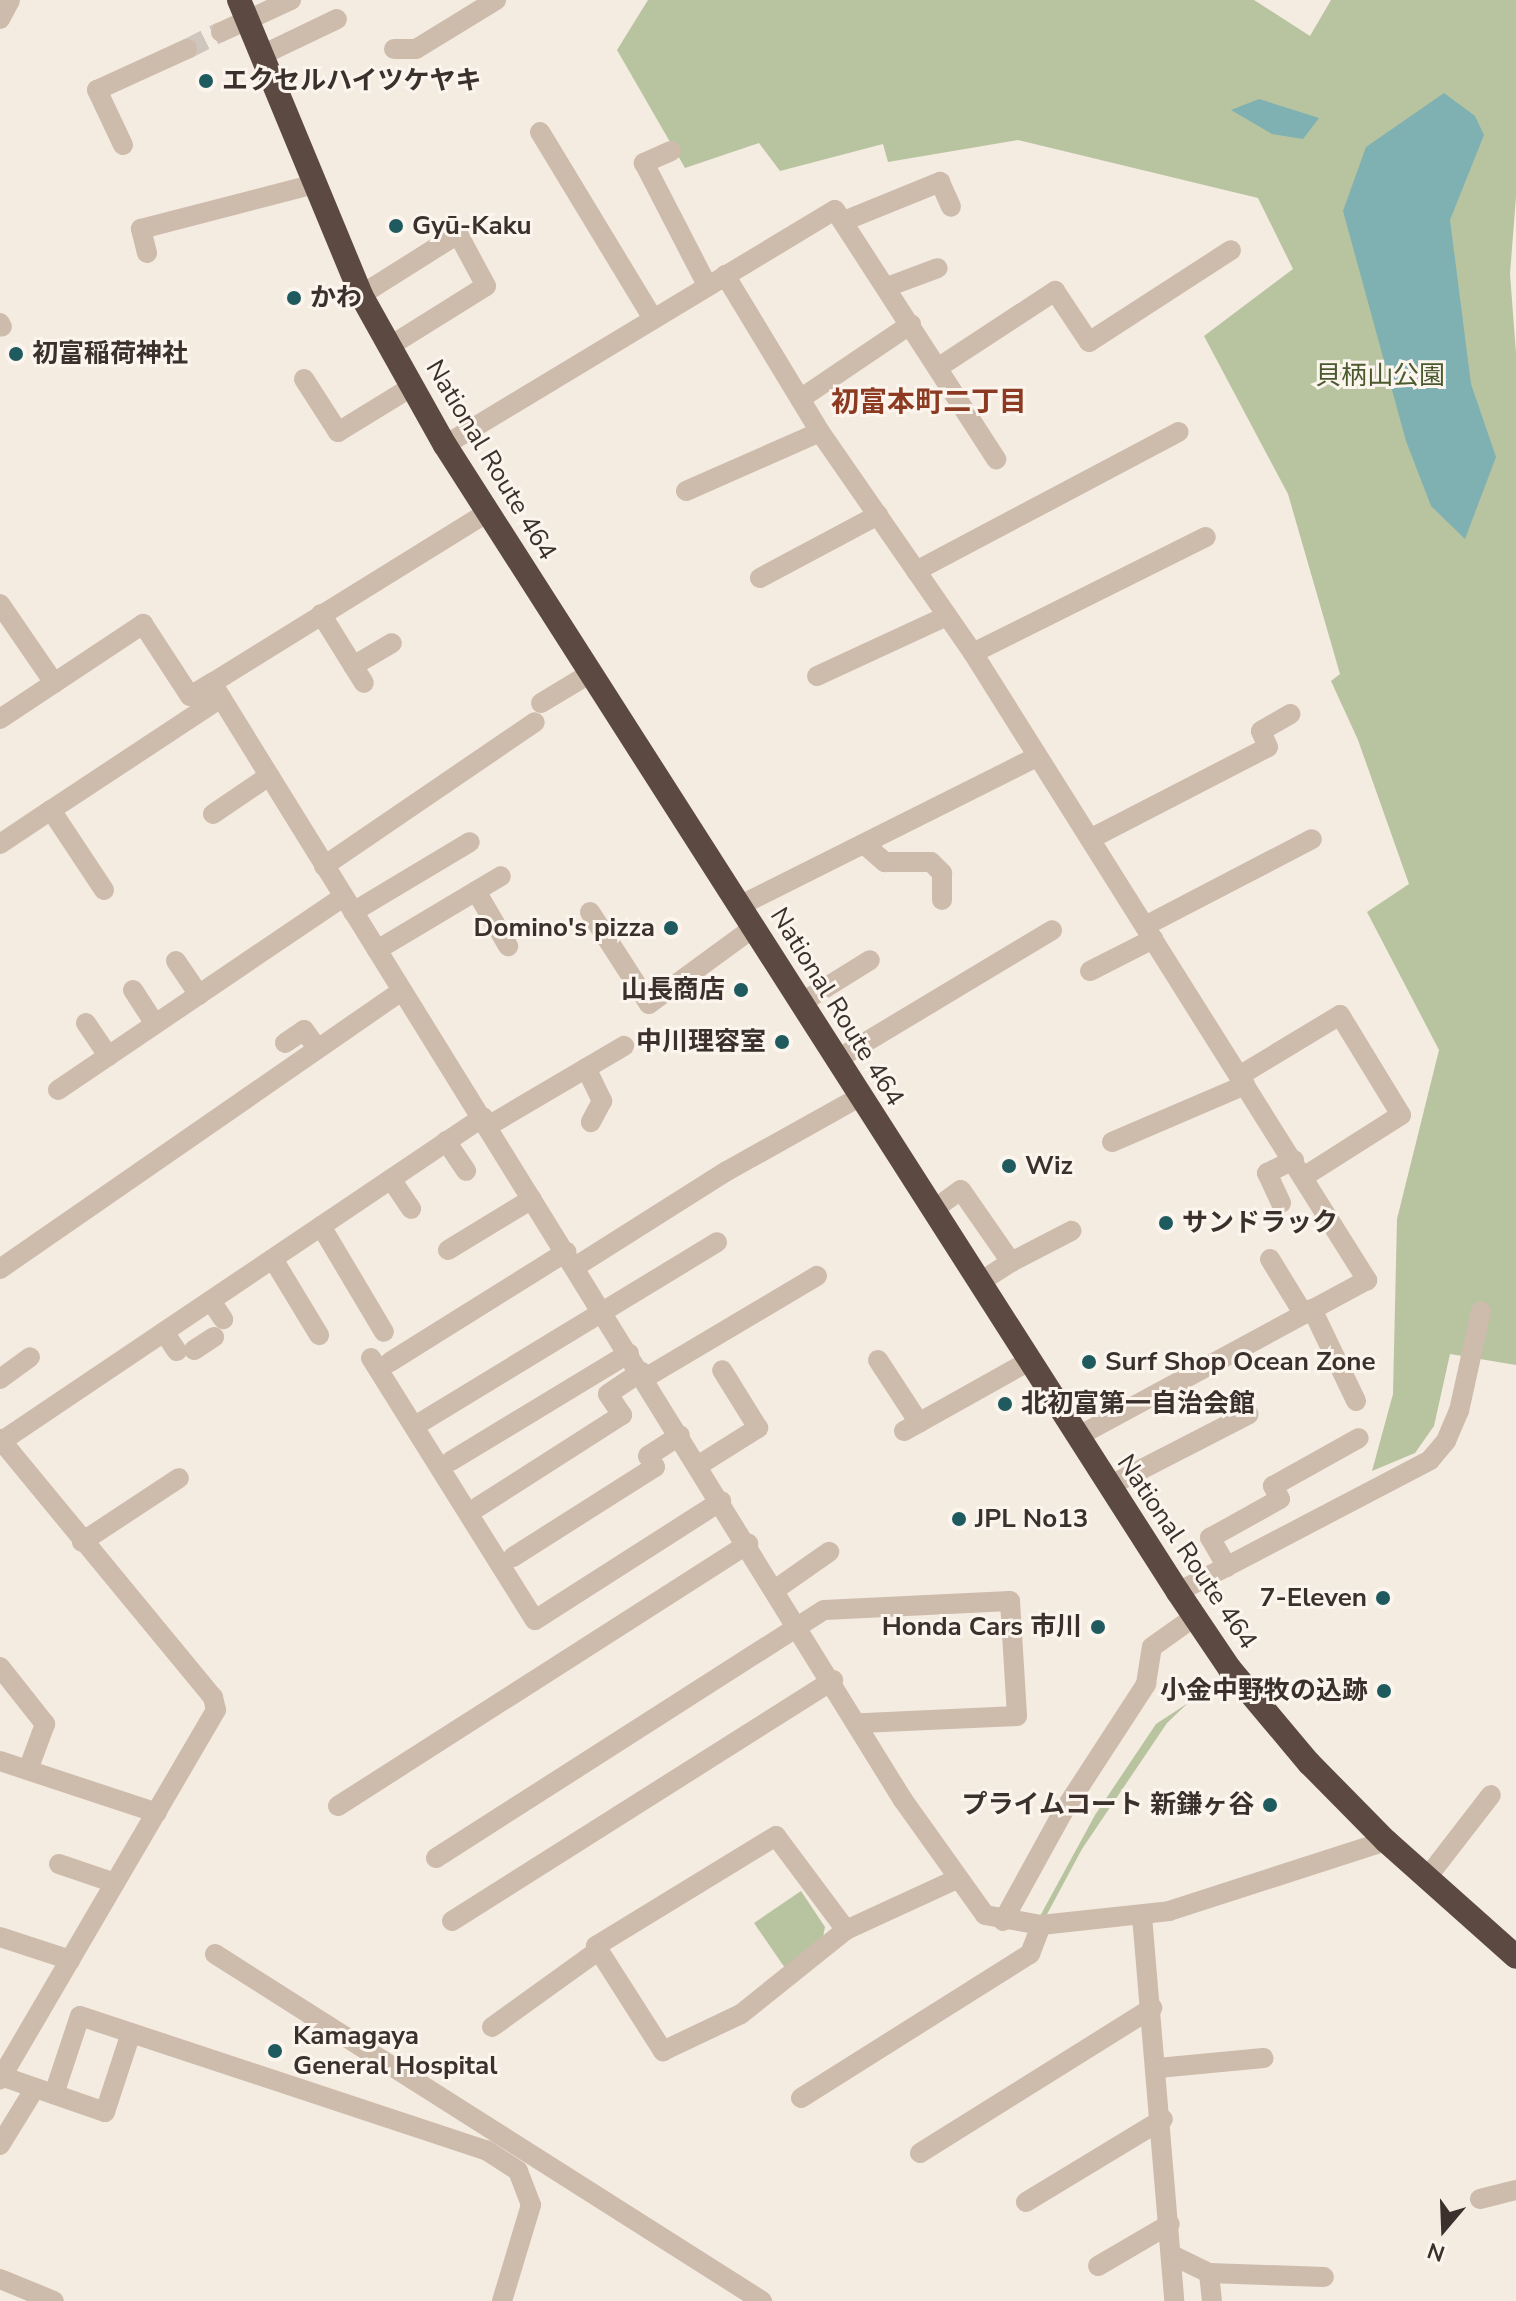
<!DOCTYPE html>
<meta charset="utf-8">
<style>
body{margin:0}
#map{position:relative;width:1516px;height:2301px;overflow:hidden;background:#f4ebe1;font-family:"Nunito Sans","Noto Sans JP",sans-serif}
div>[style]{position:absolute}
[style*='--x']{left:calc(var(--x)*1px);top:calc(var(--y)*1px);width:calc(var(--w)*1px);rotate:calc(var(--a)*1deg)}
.green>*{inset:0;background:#b8c4a0}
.water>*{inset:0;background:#7fb0b2}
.minor-tunnel>*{height:20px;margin-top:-10px;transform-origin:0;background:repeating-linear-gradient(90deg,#cfc6bd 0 20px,transparent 0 30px)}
.minor>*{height:20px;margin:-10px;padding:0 10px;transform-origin:10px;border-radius:10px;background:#cdbbac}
.highway>*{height:24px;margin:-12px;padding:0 12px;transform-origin:12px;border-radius:12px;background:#5c4a42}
.dots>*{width:22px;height:22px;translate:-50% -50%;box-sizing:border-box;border:4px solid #fbf5ee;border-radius:50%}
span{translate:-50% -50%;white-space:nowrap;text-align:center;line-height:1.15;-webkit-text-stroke:6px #fbf5ee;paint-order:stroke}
.poi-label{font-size:26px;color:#3b302b;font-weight:700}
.left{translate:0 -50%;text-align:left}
.right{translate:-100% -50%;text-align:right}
.park-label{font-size:26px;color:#4a5a2e}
.street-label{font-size:26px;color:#3b302b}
.neighbourhood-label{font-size:28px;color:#8c3b22;font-weight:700}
.north{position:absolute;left:1404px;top:2189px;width:80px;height:80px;-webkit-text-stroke:6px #fbf5ee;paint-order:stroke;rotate:199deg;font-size:22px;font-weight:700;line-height:32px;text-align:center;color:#3b302b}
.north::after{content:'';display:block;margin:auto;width:28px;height:36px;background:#3b302b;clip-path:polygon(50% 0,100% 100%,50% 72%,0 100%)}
</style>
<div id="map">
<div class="green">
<div style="clip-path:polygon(648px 0,1254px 0,1310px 36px,1331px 0,1516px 0,1516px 197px,1510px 274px,1516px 353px,1516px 1365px,1450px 1354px,1434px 1426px,1415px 1453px,1372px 1471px,1393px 1394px,1397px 1219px,1439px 1050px,1367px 912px,1409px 884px,1358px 740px,1331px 681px,1340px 674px,1288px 494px,1204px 336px,1293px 269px,1258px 198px,1018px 140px,888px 162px,883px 144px,780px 171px,759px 143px,685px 168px,617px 50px)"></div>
<div style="clip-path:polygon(1188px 1703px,1167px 1723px,1082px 1849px,1045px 1918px,1039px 1918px,1095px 1815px,1156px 1724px)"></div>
<div style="clip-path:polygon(801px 1891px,825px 1927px,823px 1937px,785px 1968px,754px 1923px)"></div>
</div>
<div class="water">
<div style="clip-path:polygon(1444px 93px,1475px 116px,1484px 135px,1450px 220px,1471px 384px,1496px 457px,1465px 539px,1431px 506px,1406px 441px,1343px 211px,1366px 147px)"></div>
<div style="clip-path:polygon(1259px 99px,1319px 118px,1303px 139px,1272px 134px,1231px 110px)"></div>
</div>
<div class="minor-tunnel">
<div style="--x:187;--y:49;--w:38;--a:-27"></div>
</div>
<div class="minor">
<div style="--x:0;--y:19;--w:21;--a:-62"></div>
<div style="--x:221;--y:32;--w:77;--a:-24.6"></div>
<div style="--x:394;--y:49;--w:22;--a:0"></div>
<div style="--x:416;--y:49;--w:94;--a:-31.5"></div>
<div style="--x:262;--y:55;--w:83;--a:-25.6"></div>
<div style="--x:540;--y:132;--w:216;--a:58.8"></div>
<div style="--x:123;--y:145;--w:61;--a:-115.3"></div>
<div style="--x:97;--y:90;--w:99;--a:-24.5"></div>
<div style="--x:671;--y:151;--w:30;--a:156"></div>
<div style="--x:644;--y:163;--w:137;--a:62.7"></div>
<div style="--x:844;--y:221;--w:104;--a:-22.1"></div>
<div style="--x:940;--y:182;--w:27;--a:66"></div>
<div style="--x:147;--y:253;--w:25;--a:-104"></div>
<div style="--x:141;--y:229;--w:180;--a:-14.5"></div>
<div style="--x:725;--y:275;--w:184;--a:58.8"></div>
<div style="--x:820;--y:432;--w:269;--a:55.3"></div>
<div style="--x:973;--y:653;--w:741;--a:57.86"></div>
<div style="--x:1367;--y:1280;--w:328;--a:151.6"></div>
<div style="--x:887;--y:287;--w:54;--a:-20.4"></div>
<div style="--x:361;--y:295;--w:115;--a:-32.2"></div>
<div style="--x:458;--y:234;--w:59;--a:61.7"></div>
<div style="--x:486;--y:286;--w:113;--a:148"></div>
<div style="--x:0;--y:323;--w:4;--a:63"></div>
<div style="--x:939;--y:367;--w:139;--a:-33.2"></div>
<div style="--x:1055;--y:291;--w:61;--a:56.3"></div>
<div style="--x:1089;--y:342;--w:169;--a:-32.9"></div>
<div style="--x:304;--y:379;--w:63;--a:57.3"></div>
<div style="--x:338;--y:432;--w:88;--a:-31.5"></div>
<div style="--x:800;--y:399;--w:134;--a:-34"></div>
<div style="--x:445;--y:445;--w:455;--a:-31.1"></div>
<div style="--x:835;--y:210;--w:297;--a:57.1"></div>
<div style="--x:686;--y:491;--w:146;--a:-23.8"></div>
<div style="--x:488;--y:512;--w:325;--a:148.2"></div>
<div style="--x:212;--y:683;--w:1313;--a:58.26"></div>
<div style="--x:903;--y:1800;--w:141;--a:54.5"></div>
<div style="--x:985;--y:1915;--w:57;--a:10.1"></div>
<div style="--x:1041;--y:1925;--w:129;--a:-6.2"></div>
<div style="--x:1169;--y:1911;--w:228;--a:-17.9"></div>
<div style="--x:916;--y:571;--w:297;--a:-27.9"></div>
<div style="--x:760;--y:578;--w:134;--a:-28.1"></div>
<div style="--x:0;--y:604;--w:96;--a:55.6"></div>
<div style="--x:321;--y:614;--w:81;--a:58.1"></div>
<div style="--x:973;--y:653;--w:260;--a:-26.5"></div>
<div style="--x:353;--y:666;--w:45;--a:-30.5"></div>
<div style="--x:817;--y:676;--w:143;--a:-24.8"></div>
<div style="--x:541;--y:703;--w:58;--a:-31"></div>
<div style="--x:0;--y:719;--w:172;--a:-33.6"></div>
<div style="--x:143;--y:624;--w:86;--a:56.9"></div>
<div style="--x:190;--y:696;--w:26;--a:-31"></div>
<div style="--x:213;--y:814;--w:68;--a:-34.2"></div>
<div style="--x:1090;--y:839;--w:200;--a:-27.3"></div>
<div style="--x:1268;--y:747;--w:17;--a:-114"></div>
<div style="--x:1261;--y:731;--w:34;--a:-30"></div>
<div style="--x:0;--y:844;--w:61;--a:-33.7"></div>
<div style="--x:864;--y:844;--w:28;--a:41"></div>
<div style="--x:885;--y:862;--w:46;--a:0"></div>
<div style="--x:931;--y:862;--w:16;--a:45"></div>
<div style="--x:942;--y:873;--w:27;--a:90"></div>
<div style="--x:324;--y:866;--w:255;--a:-34.3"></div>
<div style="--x:104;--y:890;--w:96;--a:-123.5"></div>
<div style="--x:51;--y:810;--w:204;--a:-33.4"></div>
<div style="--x:476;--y:891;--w:64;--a:59.8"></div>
<div style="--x:739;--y:906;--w:332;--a:-26.6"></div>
<div style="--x:353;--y:912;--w:136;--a:-30.9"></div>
<div style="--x:590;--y:912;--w:109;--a:57.3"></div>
<div style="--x:649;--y:1004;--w:129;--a:-36.2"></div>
<div style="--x:1145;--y:926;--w:188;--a:-27.5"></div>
<div style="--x:377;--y:950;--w:144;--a:-30.8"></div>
<div style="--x:176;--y:961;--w:41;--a:55.9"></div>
<div style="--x:1090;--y:971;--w:71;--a:-26.9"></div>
<div style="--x:133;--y:990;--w:40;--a:57.1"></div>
<div style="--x:801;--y:1003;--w:81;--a:-31.9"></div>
<div style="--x:86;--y:1023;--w:40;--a:56"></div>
<div style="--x:285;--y:1043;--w:23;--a:-34"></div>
<div style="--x:304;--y:1030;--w:22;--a:54"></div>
<div style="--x:836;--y:1060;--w:252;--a:-31"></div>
<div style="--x:586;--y:1068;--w:37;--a:64"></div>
<div style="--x:602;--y:1101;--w:24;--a:118"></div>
<div style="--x:1239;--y:1076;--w:118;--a:-31.1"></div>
<div style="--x:1340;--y:1015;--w:117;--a:58.6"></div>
<div style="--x:1401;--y:1115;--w:114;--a:147.6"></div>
<div style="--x:58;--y:1090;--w:344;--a:-34.1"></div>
<div style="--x:488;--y:1126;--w:158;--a:-30.5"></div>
<div style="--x:446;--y:1141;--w:36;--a:56"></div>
<div style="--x:1112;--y:1142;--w:145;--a:-23.2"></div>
<div style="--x:391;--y:1179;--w:36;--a:56"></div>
<div style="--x:1281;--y:1203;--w:33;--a:-115"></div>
<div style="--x:1267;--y:1173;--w:30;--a:-26"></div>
<div style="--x:933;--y:1210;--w:34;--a:-36"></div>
<div style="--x:961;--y:1190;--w:88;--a:55.2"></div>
<div style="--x:1011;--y:1262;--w:38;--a:147"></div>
<div style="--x:321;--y:1226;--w:123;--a:59.3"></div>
<div style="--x:448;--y:1250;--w:98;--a:-31.3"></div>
<div style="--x:273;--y:1259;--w:89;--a:58.8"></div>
<div style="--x:1270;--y:1259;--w:63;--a:58.6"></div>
<div style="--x:1011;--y:1262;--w:68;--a:-27.3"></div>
<div style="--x:575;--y:1267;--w:180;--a:-32.3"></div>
<div style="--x:727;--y:1171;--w:154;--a:-29.2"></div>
<div style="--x:0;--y:1269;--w:489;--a:-34.7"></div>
<div style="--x:211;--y:1301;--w:22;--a:56"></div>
<div style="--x:1312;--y:1309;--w:102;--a:64.4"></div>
<div style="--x:164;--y:1332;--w:23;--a:56"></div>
<div style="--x:194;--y:1350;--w:24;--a:-33"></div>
<div style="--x:371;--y:1358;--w:309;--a:58"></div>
<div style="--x:535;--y:1620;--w:221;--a:-32.6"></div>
<div style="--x:878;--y:1360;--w:75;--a:56.9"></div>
<div style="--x:390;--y:1362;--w:208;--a:-32"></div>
<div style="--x:645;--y:1378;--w:200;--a:-30.7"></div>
<div style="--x:0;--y:1379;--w:37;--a:-36"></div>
<div style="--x:423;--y:1421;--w:344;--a:-31.3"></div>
<div style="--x:904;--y:1431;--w:143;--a:-29.2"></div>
<div style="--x:0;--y:1439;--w:335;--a:50.5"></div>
<div style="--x:213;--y:1697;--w:13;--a:77"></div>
<div style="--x:216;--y:1710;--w:428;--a:120.3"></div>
<div style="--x:2;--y:1441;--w:580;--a:-33.96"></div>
<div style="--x:451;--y:1461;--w:208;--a:-31.2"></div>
<div style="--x:699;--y:1465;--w:70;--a:-32.1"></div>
<div style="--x:758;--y:1428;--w:68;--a:-121.8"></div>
<div style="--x:1109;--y:1486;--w:157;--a:-27.2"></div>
<div style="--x:478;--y:1507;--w:171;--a:-32.6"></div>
<div style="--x:622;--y:1415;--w:25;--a:-124"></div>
<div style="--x:608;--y:1394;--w:40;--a:-34"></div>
<div style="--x:82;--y:1542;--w:116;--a:-33.4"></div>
<div style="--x:513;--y:1557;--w:168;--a:-32.4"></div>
<div style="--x:655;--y:1467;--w:13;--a:-122"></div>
<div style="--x:648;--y:1456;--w:38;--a:-33"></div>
<div style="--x:1227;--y:1567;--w:34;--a:-120"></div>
<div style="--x:1210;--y:1538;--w:80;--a:-29.1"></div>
<div style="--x:1280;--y:1499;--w:15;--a:-118"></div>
<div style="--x:1273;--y:1486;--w:98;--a:-29.2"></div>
<div style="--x:776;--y:1589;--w:65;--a:-34.9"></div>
<div style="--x:1178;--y:1592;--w:284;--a:-27.6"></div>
<div style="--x:1430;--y:1460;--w:25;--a:-50"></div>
<div style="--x:1446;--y:1441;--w:33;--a:-67"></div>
<div style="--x:1459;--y:1411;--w:102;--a:-77.6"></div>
<div style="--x:0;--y:1667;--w:73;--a:51.7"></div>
<div style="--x:45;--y:1724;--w:49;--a:110.3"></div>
<div style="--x:0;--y:1761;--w:165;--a:18.3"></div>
<div style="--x:338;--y:1806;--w:487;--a:-32.6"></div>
<div style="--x:436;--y:1858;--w:460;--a:-32.6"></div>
<div style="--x:824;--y:1610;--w:186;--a:-2.8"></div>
<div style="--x:1010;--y:1601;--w:115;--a:86.5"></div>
<div style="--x:1017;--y:1716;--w:157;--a:177.4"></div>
<div style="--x:59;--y:1864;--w:59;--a:18.7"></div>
<div style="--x:1426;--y:1879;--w:106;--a:-52.3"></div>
<div style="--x:1142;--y:1916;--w:386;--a:85.2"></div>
<div style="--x:452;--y:1921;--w:451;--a:-32.3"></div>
<div style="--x:1003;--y:1921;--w:124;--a:-61.2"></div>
<div style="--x:1063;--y:1812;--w:153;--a:-57"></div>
<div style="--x:1146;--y:1684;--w:37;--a:-81"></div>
<div style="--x:1152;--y:1647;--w:52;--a:-35.5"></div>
<div style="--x:846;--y:1930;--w:117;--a:-126.7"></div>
<div style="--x:776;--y:1836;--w:211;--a:148.6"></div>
<div style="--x:596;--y:1946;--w:125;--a:57.5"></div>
<div style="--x:663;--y:2051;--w:86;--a:-25.4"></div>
<div style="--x:741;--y:2014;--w:134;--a:-38.7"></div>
<div style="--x:846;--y:1930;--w:122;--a:-24.7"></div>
<div style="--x:0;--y:1937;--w:74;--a:18.2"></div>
<div style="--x:215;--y:1954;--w:648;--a:32.39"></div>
<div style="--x:492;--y:2027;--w:132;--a:-35.7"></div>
<div style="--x:1158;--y:2068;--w:106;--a:-5.4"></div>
<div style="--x:1;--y:2076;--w:110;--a:19.1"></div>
<div style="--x:105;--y:2112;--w:83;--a:-71.8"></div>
<div style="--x:54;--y:2094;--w:82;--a:-71.6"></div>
<div style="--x:80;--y:2016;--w:428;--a:18.3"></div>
<div style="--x:486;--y:2150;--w:38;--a:33"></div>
<div style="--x:518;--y:2171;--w:36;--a:69"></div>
<div style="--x:531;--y:2205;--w:100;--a:106.8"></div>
<div style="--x:801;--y:2098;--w:271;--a:-32.2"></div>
<div style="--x:1030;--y:1954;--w:31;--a:-69"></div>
<div style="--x:0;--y:2145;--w:67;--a:-58.4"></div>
<div style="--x:920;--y:2153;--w:274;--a:-32"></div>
<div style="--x:1480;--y:2199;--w:37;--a:-14"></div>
<div style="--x:1026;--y:2202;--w:160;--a:-31.2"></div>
<div style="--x:1172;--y:2255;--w:41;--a:25.9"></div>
<div style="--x:1209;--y:2273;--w:28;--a:84"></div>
<div style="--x:1098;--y:2266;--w:83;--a:-30.3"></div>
<div style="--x:1209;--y:2273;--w:115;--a:2"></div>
<div style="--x:0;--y:2279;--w:58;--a:22.2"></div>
</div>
<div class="highway">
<div style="--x:239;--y:0;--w:319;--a:67.5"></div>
<div style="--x:361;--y:295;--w:172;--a:60.8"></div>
<div style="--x:445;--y:445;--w:1361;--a:57.42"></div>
<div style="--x:1178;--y:1592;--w:93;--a:56"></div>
<div style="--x:1230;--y:1669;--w:123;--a:50"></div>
<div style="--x:1309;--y:1763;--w:110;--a:45.4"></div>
<div style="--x:1386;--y:1841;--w:174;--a:41.7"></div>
</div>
<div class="dots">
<div style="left:206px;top:81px;background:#1f5a5e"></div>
<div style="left:396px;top:226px;background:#1f5a5e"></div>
<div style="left:294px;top:298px;background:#1f5a5e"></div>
<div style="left:16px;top:354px;background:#1f5a5e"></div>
<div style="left:671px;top:928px;background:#1f5a5e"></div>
<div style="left:741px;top:990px;background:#1f5a5e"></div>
<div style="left:782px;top:1042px;background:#1f5a5e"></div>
<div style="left:1009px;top:1166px;background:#1f5a5e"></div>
<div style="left:1166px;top:1223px;background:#1f5a5e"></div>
<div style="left:1089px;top:1362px;background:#1f5a5e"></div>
<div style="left:1005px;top:1404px;background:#1f5a5e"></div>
<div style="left:959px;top:1519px;background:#1f5a5e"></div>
<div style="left:1383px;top:1598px;background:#1f5a5e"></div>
<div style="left:1098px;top:1627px;background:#1f5a5e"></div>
<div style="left:1384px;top:1691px;background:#1f5a5e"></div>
<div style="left:1270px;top:1805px;background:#1f5a5e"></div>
<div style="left:275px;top:2051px;background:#1f5a5e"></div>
</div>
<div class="poi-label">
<span class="left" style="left:222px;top:81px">エクセルハイツケヤキ</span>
<span class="left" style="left:412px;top:226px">Gyū-Kaku</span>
<span class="left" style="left:310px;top:298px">かわ</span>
<span class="left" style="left:32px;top:354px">初富稲荷神社</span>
<span class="right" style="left:655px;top:928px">Domino's pizza</span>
<span class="right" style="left:725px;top:990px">山長商店</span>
<span class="right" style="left:766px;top:1042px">中川理容室</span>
<span class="left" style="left:1025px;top:1166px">Wiz</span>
<span class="left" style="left:1182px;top:1223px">サンドラック</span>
<span class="left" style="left:1105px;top:1362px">Surf Shop Ocean Zone</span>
<span class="left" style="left:1021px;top:1404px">北初富第一自治会館</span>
<span class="left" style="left:975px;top:1519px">JPL No13</span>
<span class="right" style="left:1367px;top:1598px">7-Eleven</span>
<span class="right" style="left:1082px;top:1627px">Honda Cars 市川</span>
<span class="right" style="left:1368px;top:1691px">小金中野牧の込跡</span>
<span class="right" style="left:1254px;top:1805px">プライムコート 新鎌ヶ谷</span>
<span class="left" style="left:293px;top:2051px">Kamagaya<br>General Hospital</span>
</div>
<div class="park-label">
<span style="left:1380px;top:376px">貝柄山公園</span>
</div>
<div class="street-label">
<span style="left:491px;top:460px;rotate:59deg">National Route 464</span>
<span style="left:837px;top:1007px;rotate:58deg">National Route 464</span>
<span style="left:1187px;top:1552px;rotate:56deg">National Route 464</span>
</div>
<div class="neighbourhood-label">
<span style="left:929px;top:402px">初富本町二丁目</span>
</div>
<div class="north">N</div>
</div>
